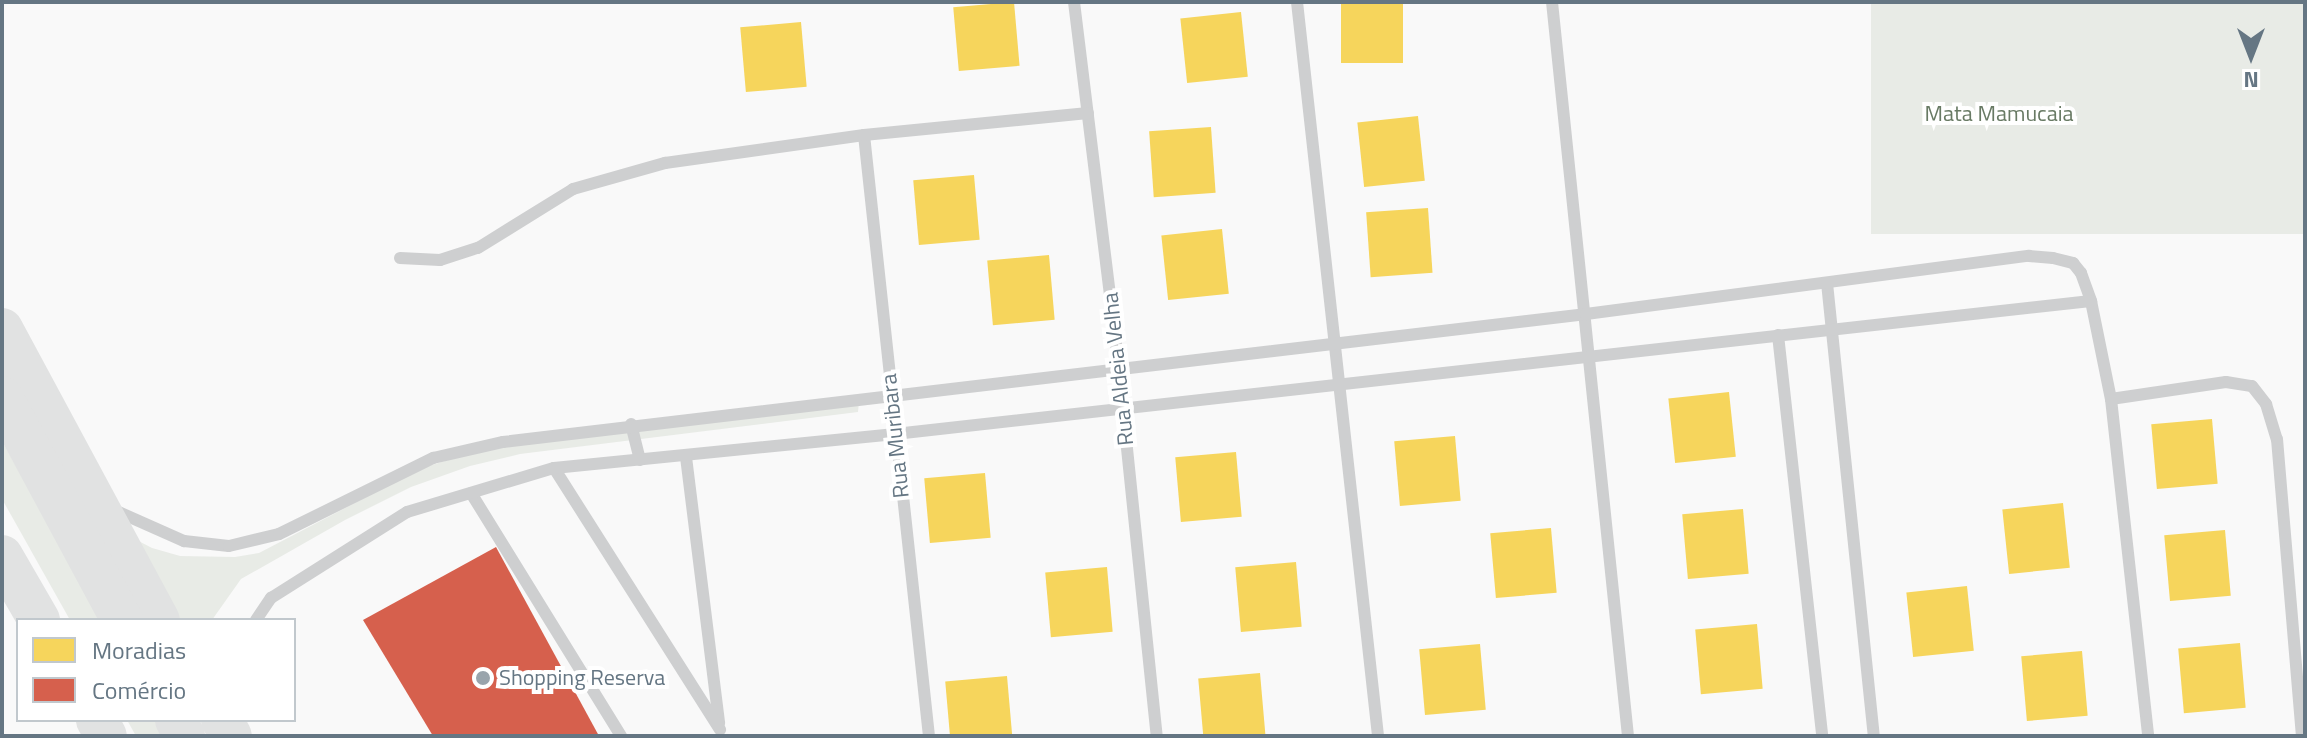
<!DOCTYPE html>
<meta charset="utf-8">
<style>
body{margin:0}
#map{position:relative;width:2307px;height:738px;overflow:hidden;background:#f9f9f9;font-family:"Titillium Web",sans-serif}
div>[style]{position:absolute}
[style*='--x']{left:calc(var(--x)*1px);top:calc(var(--y)*1px);width:calc(var(--w)*1px);rotate:calc(var(--a)*1deg)}
.green>*{inset:0;background:#e8ebe6;transform-origin:0 0}
.homes>*{inset:0;background:#f6d55c;transform-origin:0 0}
.shops>*{inset:0;background:#d6604d}
.service>*{height:12px;margin:-6px;padding:0 6px;transform-origin:6px;border-radius:6px;background:#cecfd0}
.trunk>*{height:42px;margin:-21px;padding:0 21px;transform-origin:21px;border-radius:21px;background:#e1e2e2}
.dots>*{width:22px;height:22px;translate:-50% -50%;box-sizing:border-box;border:4px solid #fff;border-radius:50%}
span{translate:-50% -50%;white-space:nowrap;text-align:center;line-height:1.15;-webkit-text-stroke:8px #fff;paint-order:stroke}
.park-label{font-size:22px;color:#687a64}
.street-label{font-size:22px;color:#657683}
.poi-label{font-size:22px;color:#657683}
.left{translate:0 -50%;text-align:left}
.frame{position:absolute;inset:0;border:4px solid #657683;pointer-events:none}
.legend{position:absolute;left:16px;top:618px;width:280px;height:104px;box-sizing:border-box;background:#fff;border:2px solid #c1c8cd;margin:0;padding:10px 14px;list-style:none;font-size:24px;color:#657683}
.legend li{display:flex;align-items:center;gap:16px;height:40px}
.legend b{width:40px;border:2px solid #c1c8cd}
.north{position:absolute;left:2211px;top:16px;width:80px;height:80px;-webkit-text-stroke:6px #fff;paint-order:stroke;rotate:180deg;font-size:22px;font-weight:700;line-height:32px;text-align:center;color:#657683}
.north::after{content:'';display:block;margin:auto;width:28px;height:36px;background:#657683;clip-path:polygon(50% 0,100% 100%,50% 72%,0 100%)}
</style>
<div id="map">
<div class="green">
<div style="left:1871px;top:2px;width:434px;height:232px"></div>
<div style="clip-path:polygon(859px 402px,858px 412px,520px 454px,470px 466px,411px 487px,345px 520px,241px 579px,212px 620px,158px 620px,129px 536px,152px 548px,180px 556px,235px 557px,259px 553px,422px 468px,484px 449px)"></div>
<div style="clip-path:polygon(2px 441px,102px 620px,70px 620px,2px 499px)"></div>
<div style="clip-path:polygon(127px 720px,159px 720px,168px 736px,136px 736px)"></div>
</div>
<div class="homes">
<div style="left:1014px;top:2px;width:64px;height:61px;rotate:85deg"></div>
<div style="left:1341px;top:2px;width:62px;height:61px"></div>
<div style="left:1241px;top:12px;width:65px;height:61px;rotate:84deg"></div>
<div style="left:801px;top:22px;width:65px;height:61px;rotate:85deg"></div>
<div style="left:1418px;top:116px;width:65px;height:61px;rotate:84deg"></div>
<div style="left:1211px;top:127px;width:66px;height:62px;rotate:86deg"></div>
<div style="left:974px;top:175px;width:65px;height:61px;rotate:85deg"></div>
<div style="left:1428px;top:208px;width:65px;height:62px;rotate:86deg"></div>
<div style="left:1222px;top:229px;width:65px;height:61px;rotate:84deg"></div>
<div style="left:1049px;top:255px;width:65px;height:62px;rotate:85deg"></div>
<div style="left:1729px;top:392px;width:65px;height:61px;rotate:84deg"></div>
<div style="left:2212px;top:419px;width:65px;height:61px;rotate:85deg"></div>
<div style="left:1455px;top:436px;width:65px;height:61px;rotate:85deg"></div>
<div style="left:1236px;top:452px;width:65px;height:61px;rotate:85deg"></div>
<div style="left:985px;top:473px;width:65px;height:61px;rotate:85deg"></div>
<div style="left:2063px;top:503px;width:65px;height:61px;rotate:84deg"></div>
<div style="left:1743px;top:509px;width:65px;height:61px;rotate:85deg"></div>
<div style="left:1551px;top:528px;width:65px;height:61px;rotate:85deg"></div>
<div style="left:2225px;top:530px;width:66px;height:61px;rotate:85deg"></div>
<div style="left:1296px;top:562px;width:65px;height:61px;rotate:85deg"></div>
<div style="left:1107px;top:567px;width:65px;height:62px;rotate:85deg"></div>
<div style="left:1967px;top:586px;width:65px;height:61px;rotate:84deg"></div>
<div style="left:1757px;top:624px;width:65px;height:62px;rotate:85deg"></div>
<div style="left:2240px;top:643px;width:65px;height:62px;rotate:85deg"></div>
<div style="left:1480px;top:644px;width:66px;height:61px;rotate:85deg"></div>
<div style="left:2082px;top:651px;width:65px;height:61px;rotate:85deg"></div>
<div style="left:1260px;top:673px;width:63px;height:62px;rotate:85deg"></div>
<div style="left:1007px;top:676px;width:60px;height:62px;rotate:85deg"></div>
</div>
<div class="shops">
<div style="clip-path:polygon(496px 547px,599px 736px,433px 736px,363px 620px)"></div>
</div>
<div class="service">
<div style="--x:1074;--y:2;--w:372;--a:83"></div>
<div style="--x:1119;--y:371;--w:367;--a:84.1"></div>
<div style="--x:1297;--y:2;--w:738;--a:83.7"></div>
<div style="--x:1552;--y:2;--w:738;--a:84.09"></div>
<div style="--x:864;--y:135;--w:605;--a:83.83"></div>
<div style="--x:400;--y:258;--w:40;--a:2.9"></div>
<div style="--x:440;--y:260;--w:40;--a:-18"></div>
<div style="--x:478;--y:248;--w:112;--a:-31.8"></div>
<div style="--x:573;--y:189;--w:96;--a:-15.8"></div>
<div style="--x:665;--y:163;--w:201;--a:-8"></div>
<div style="--x:864;--y:135;--w:225;--a:-5.6"></div>
<div style="--x:1827;--y:283;--w:455;--a:84.1"></div>
<div style="--x:1778;--y:335;--w:403;--a:83.7"></div>
<div style="--x:2111;--y:399;--w:116;--a:-8.4"></div>
<div style="--x:2226;--y:382;--w:26;--a:9"></div>
<div style="--x:2252;--y:386;--w:23;--a:52"></div>
<div style="--x:2266;--y:404;--w:37;--a:73"></div>
<div style="--x:2277;--y:439;--w:298;--a:85.2"></div>
<div style="--x:631;--y:424;--w:37;--a:76"></div>
<div style="--x:686;--y:457;--w:268;--a:82.9"></div>
<div style="--x:554;--y:468;--w:310;--a:57.6"></div>
<div style="--x:471;--y:493;--w:286;--a:58.3"></div>
<div style="--x:114;--y:510;--w:77;--a:23.9"></div>
<div style="--x:184;--y:541;--w:45;--a:6.3"></div>
<div style="--x:229;--y:546;--w:51;--a:-13.5"></div>
<div style="--x:279;--y:534;--w:172;--a:-26.3"></div>
<div style="--x:433;--y:458;--w:72;--a:-12.9"></div>
<div style="--x:503;--y:442;--w:1091;--a:-6.74"></div>
<div style="--x:1586;--y:314;--w:447;--a:-7.5"></div>
<div style="--x:2029;--y:256;--w:24;--a:5"></div>
<div style="--x:2053;--y:258;--w:21;--a:14"></div>
<div style="--x:2073;--y:263;--w:13;--a:51"></div>
<div style="--x:2081;--y:273;--w:30;--a:70"></div>
<div style="--x:2091;--y:301;--w:100;--a:78.5"></div>
<div style="--x:2111;--y:399;--w:339;--a:83.7"></div>
<div style="--x:256;--y:620;--w:27;--a:-56"></div>
<div style="--x:271;--y:598;--w:161;--a:-32.3"></div>
<div style="--x:407;--y:512;--w:153;--a:-16.7"></div>
<div style="--x:554;--y:468;--w:343;--a:-5.7"></div>
<div style="--x:895;--y:434;--w:1203;--a:-6.35"></div>
</div>
<div class="trunk">
<div style="--x:2;--y:329;--w:331;--a:61.7"></div>
<div style="--x:2;--y:397;--w:253;--a:61.7"></div>
<div style="--x:2;--y:556;--w:74;--a:60"></div>
<div style="--x:97;--y:720;--w:18;--a:61"></div>
<div style="--x:176;--y:720;--w:18;--a:63"></div>
<div style="--x:222;--y:720;--w:18;--a:61"></div>
</div>
<div class="dots">
<div style="left:483px;top:678px;background:#99a4ac"></div>
</div>
<div class="park-label">
<span style="left:1999px;top:114px">Mata Mamucaia</span>
</div>
<div class="street-label">
<span style="left:1118px;top:369px;rotate:-96deg">Rua Aldeia Velha</span>
<span style="left:895px;top:436px;rotate:-96deg">Rua Muribara</span>
</div>
<div class="poi-label">
<span class="left" style="left:499px;top:678px">Shopping Reserva</span>
</div>
<div class="frame"></div>
<ul class="legend">
<li><b style="height:22px;background:#f6d55c"></b>Moradias</li>
<li><b style="height:22px;background:#d6604d"></b>Comércio</li>
</ul>
<div class="north">N</div>
</div>
